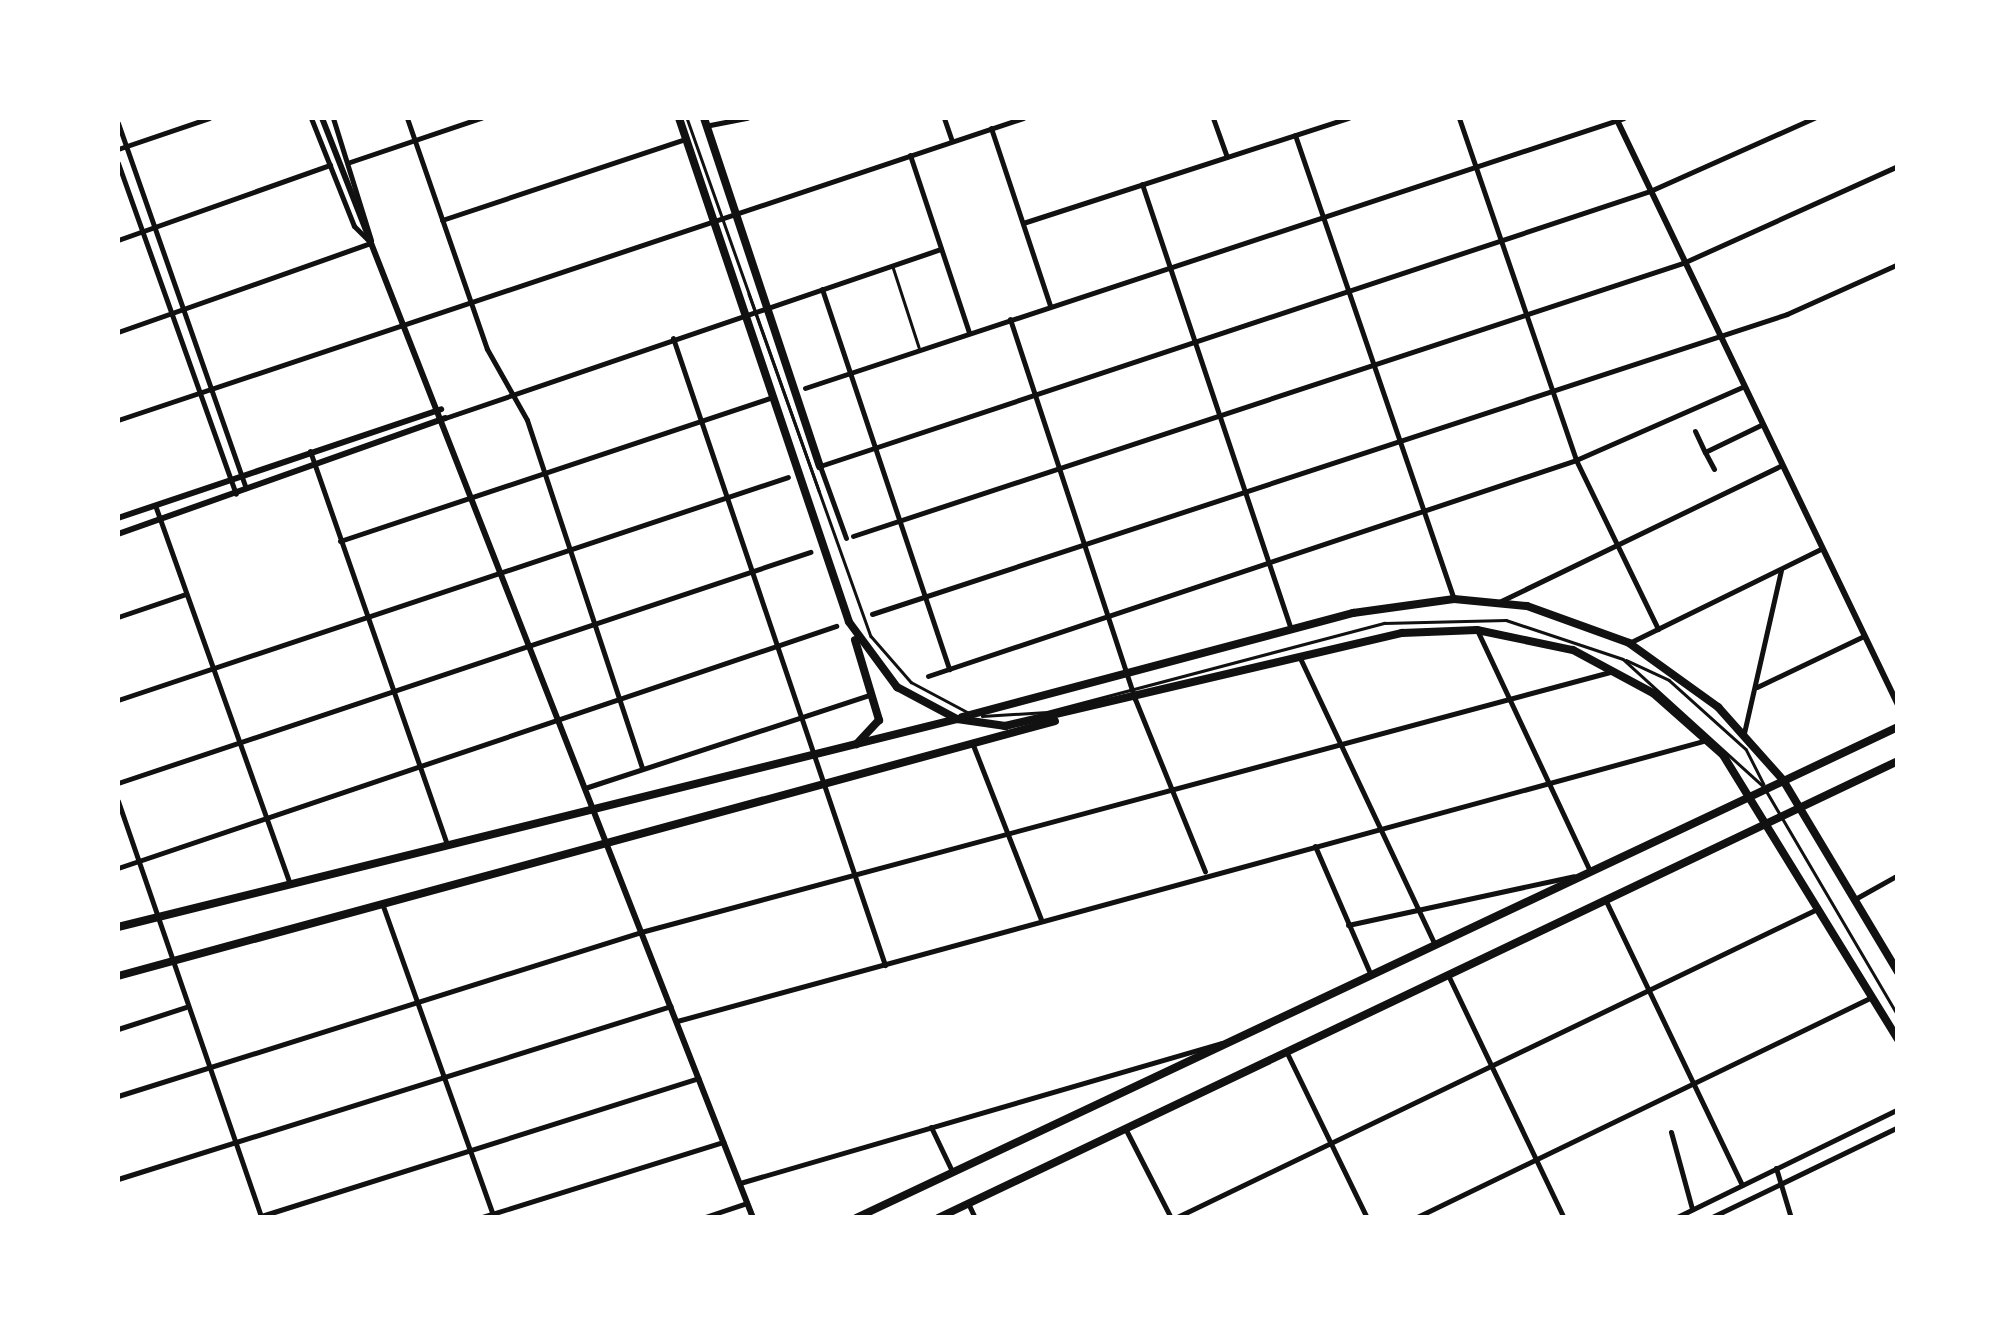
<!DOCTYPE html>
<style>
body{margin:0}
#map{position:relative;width:2015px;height:1335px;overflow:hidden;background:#fff;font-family:"Exo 2",sans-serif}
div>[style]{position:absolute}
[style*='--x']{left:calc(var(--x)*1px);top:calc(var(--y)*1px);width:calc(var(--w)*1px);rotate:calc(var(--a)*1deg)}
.service>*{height:2.5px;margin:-1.25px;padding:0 1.25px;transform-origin:1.25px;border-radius:1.25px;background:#111}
.minor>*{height:5px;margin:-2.5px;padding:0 2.5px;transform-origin:2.5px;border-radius:2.5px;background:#111}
.tertiary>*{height:6px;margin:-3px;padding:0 3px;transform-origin:3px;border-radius:3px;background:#111}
.secondary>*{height:8px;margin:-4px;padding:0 4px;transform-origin:4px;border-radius:4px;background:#111}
.primary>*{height:8px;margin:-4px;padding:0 4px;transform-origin:4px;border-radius:4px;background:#111}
span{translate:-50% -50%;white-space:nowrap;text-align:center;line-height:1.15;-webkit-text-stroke:8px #fff;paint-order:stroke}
.frame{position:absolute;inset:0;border:120px solid #fff;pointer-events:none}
</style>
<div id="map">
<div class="service">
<div style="--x:687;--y:118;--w:396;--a:70.5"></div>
<div style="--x:893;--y:267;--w:84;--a:72"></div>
<div style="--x:749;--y:294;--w:363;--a:70.4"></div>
<div style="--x:871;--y:636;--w:61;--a:49"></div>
<div style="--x:911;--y:682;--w:66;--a:28.1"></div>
<div style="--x:1626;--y:660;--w:47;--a:24.9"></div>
<div style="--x:1669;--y:680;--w:103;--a:41.9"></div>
<div style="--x:1746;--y:749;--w:39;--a:63"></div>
<div style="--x:982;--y:716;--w:65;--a:-3.5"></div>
<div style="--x:1047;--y:712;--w:349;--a:-14.8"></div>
<div style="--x:1384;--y:623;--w:122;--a:-1.4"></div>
<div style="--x:1506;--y:620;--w:123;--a:18.4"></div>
<div style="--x:1623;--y:659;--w:190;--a:42.2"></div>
<div style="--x:1767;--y:792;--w:259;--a:59.6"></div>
</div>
<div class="minor">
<div style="--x:311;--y:118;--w:116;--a:68.3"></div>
<div style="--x:354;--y:226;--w:21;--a:45"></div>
<div style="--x:333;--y:118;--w:128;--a:72.7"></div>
<div style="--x:407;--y:118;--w:244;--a:70.9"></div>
<div style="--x:487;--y:349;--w:81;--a:60.6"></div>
<div style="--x:527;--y:420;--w:367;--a:71.7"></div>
<div style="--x:944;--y:118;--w:24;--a:71"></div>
<div style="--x:1213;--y:118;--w:41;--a:70.3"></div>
<div style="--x:1459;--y:118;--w:361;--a:71.1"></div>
<div style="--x:1576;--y:460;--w:188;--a:64.1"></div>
<div style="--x:118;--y:123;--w:387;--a:70.7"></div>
<div style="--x:710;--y:125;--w:38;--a:-11"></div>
<div style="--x:991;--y:128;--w:187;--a:71.6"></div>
<div style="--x:1295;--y:135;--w:490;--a:71.1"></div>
<div style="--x:118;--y:149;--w:96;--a:-18.8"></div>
<div style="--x:910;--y:155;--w:187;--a:71.6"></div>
<div style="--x:350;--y:162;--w:138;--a:-18.6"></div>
<div style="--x:118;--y:163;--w:351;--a:70.4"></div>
<div style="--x:1142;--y:184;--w:469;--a:71.5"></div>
<div style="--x:442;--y:220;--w:256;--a:-18.4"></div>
<div style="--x:1023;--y:223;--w:342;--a:-17.9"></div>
<div style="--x:118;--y:240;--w:225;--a:-19.5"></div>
<div style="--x:822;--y:289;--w:401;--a:71.5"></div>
<div style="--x:1010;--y:319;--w:400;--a:71.8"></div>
<div style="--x:1135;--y:699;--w:186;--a:67.9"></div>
<div style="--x:118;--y:332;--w:268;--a:-19.4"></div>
<div style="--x:673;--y:338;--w:662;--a:71.32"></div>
<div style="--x:805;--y:388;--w:862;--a:-18.25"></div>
<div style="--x:445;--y:418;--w:524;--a:-18.82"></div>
<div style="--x:118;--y:420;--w:954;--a:-18.45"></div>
<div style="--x:1695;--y:431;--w:23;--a:65"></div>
<div style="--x:310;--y:451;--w:414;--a:70.8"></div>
<div style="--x:1714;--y:469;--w:19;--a:-118"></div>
<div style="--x:1705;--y:452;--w:62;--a:-25.7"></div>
<div style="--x:155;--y:505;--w:400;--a:70.4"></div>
<div style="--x:853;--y:536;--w:874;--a:-18.21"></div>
<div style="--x:1683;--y:263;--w:236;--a:-24.3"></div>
<div style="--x:846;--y:538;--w:77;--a:-109.9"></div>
<div style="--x:820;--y:466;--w:874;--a:-18.33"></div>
<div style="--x:1650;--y:191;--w:180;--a:-24"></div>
<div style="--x:340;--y:541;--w:454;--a:-18.4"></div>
<div style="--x:1501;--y:601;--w:310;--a:-25.8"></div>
<div style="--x:872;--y:614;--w:963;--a:-18.15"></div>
<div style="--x:1787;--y:314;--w:122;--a:-24.2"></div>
<div style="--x:118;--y:617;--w:72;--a:-18.7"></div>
<div style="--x:1478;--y:632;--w:262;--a:64.9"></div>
<div style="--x:1629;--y:643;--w:214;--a:-26.1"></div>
<div style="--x:1300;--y:658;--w:313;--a:64.8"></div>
<div style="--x:928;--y:676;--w:683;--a:-18.43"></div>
<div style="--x:1576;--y:460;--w:181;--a:-23.7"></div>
<div style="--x:1757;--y:687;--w:119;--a:-25.5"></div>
<div style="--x:118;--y:700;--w:706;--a:-18.41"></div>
<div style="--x:1744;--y:733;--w:167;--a:-77.2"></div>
<div style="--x:973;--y:745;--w:187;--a:68.7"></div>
<div style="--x:118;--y:783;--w:730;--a:-18.46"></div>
<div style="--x:588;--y:787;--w:297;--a:-18.1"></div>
<div style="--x:118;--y:801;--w:437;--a:71"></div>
<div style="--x:1315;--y:846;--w:136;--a:66.6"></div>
<div style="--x:118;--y:868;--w:758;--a:-18.63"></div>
<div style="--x:1605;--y:899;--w:317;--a:64.4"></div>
<div style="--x:1855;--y:899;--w:49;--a:-29.2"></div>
<div style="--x:383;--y:906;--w:331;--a:70.4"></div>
<div style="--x:1348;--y:925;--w:231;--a:-12.2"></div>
<div style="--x:1449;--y:977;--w:267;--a:64.5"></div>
<div style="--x:677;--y:1021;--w:1068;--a:-15.26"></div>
<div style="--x:118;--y:1029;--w:71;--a:-17.9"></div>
<div style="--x:1286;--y:1051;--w:186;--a:64.1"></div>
<div style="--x:118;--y:1096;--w:548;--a:-17.41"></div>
<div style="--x:641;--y:932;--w:1007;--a:-15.02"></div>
<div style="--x:931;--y:1127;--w:49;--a:64.5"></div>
<div style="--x:1125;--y:1128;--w:101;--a:62.9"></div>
<div style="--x:1671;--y:1132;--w:80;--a:74.7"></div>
<div style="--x:1776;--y:1168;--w:52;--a:73.3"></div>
<div style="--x:118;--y:1179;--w:579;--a:-17.37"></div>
<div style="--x:740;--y:1183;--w:502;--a:-16.2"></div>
<div style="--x:968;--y:1203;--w:17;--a:65"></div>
<div style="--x:255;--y:1218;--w:465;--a:-17.5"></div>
<div style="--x:479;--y:1218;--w:256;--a:-17.3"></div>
<div style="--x:702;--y:1218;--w:47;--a:-18.4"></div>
<div style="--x:1175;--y:1218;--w:712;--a:-25.7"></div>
<div style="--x:1415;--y:1218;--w:508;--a:-25.81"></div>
<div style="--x:1675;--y:1218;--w:248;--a:-26"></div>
<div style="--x:1710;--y:1218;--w:209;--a:-25.8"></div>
</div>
<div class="tertiary">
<div style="--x:322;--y:118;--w:1181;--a:68.6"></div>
<div style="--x:1616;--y:118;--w:651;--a:64.34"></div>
<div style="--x:118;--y:518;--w:341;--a:-18.6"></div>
<div style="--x:118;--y:534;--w:347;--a:-19.5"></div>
</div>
<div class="secondary">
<div style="--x:118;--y:927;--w:864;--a:-13.92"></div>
<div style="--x:118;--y:976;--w:971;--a:-15.22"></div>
</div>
<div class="primary">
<div style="--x:679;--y:118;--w:532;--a:71.36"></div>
<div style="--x:849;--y:622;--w:81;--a:53.6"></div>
<div style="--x:897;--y:687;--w:68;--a:28.1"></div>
<div style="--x:957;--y:719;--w:49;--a:8.3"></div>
<div style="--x:1005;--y:726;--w:408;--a:-13.2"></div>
<div style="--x:1402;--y:633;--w:75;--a:-2.3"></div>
<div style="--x:1477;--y:630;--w:98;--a:11.8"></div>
<div style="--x:1573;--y:650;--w:91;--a:28.3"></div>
<div style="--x:1653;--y:693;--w:94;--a:41.5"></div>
<div style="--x:1723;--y:755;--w:334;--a:58.4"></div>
<div style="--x:704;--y:118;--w:367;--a:71.6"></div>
<div style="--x:855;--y:640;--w:84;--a:73.3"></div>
<div style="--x:879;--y:720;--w:33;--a:133"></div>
<div style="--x:962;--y:717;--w:405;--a:-14.9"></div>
<div style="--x:1353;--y:613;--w:102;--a:-7.9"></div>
<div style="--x:1454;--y:599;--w:73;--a:5.5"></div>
<div style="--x:1527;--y:606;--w:109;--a:19.9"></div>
<div style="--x:1629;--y:643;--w:110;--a:35.7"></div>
<div style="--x:1718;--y:707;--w:98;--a:48.3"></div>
<div style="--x:1783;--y:780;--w:224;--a:59.1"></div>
<div style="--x:856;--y:1218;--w:1152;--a:-25.23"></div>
<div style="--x:938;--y:1218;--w:1063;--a:-25.46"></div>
</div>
<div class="frame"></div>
</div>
